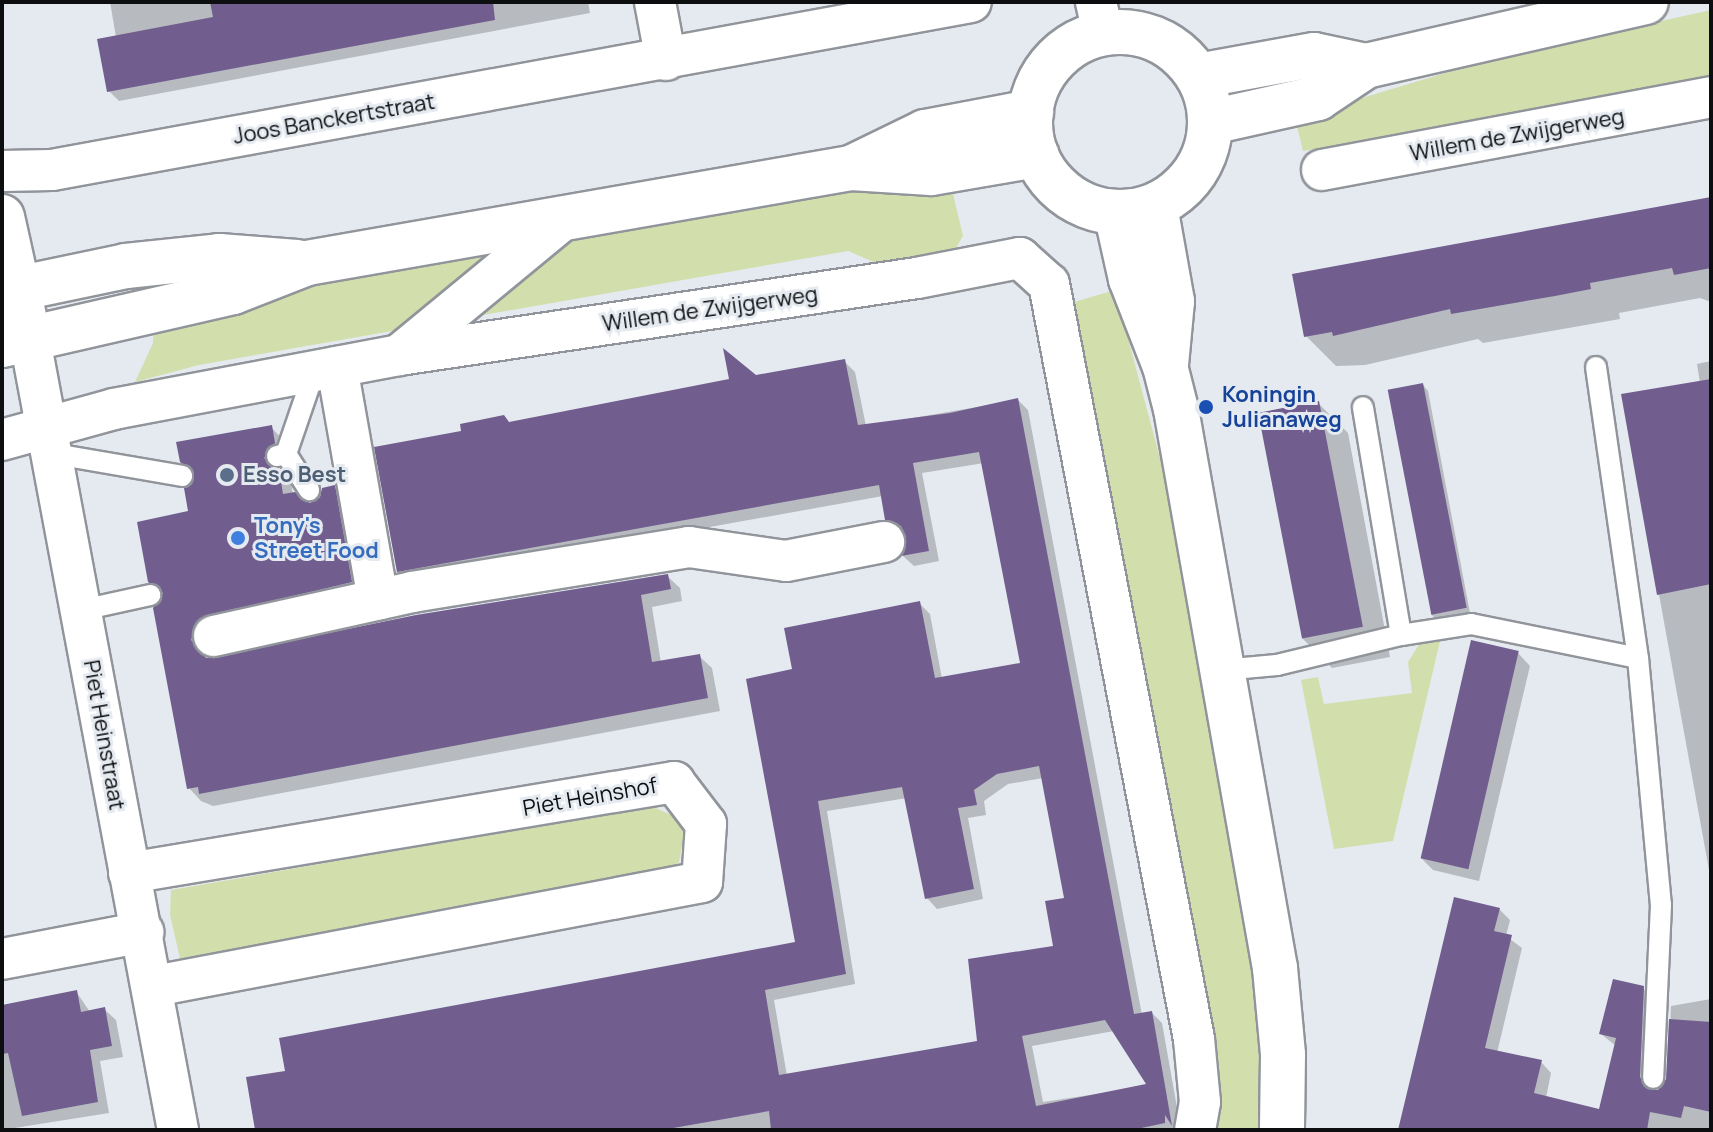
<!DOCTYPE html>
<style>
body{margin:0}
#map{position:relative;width:1713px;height:1132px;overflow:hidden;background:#e5eaf0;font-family:Manrope,sans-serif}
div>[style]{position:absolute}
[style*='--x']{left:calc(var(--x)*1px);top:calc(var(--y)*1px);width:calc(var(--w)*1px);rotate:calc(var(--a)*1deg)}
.green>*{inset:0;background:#d3dead}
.shadow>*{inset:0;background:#0003}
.building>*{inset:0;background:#715e8f;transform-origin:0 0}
.roads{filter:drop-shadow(2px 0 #91959b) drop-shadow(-2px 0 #91959b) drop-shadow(0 2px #91959b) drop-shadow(0 -2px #91959b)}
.lane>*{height:20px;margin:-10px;padding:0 10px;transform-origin:10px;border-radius:10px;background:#fff}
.street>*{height:40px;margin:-20px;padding:0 20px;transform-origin:20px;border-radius:20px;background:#fff}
.secondary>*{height:44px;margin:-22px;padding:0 22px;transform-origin:22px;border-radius:22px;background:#fff}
.secondary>.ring{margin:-22px;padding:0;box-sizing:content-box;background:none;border:44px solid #fff;border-radius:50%}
.dots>*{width:22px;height:22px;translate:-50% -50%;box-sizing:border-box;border:4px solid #e5eaf0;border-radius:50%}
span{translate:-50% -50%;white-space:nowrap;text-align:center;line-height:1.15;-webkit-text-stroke:6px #e5eaf0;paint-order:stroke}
.street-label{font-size:22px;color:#0c0e10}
.transit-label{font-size:22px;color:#164399;font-weight:700}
.left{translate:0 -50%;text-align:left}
.service-label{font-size:22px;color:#4e5e75;font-weight:700}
.shop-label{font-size:22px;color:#366cbe;font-weight:700}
.frame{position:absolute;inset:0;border:4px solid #0c0e10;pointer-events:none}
</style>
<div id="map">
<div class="green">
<div style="clip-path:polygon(1711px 10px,1711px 76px,1303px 151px,1295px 118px,1502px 56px)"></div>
<div style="clip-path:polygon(949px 177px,963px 236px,956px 248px,876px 263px,848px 251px,199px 365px,135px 382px,153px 343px,154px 325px,334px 278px,824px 193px)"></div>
<div style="clip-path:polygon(1115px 290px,1164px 473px,1255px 982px,1265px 1065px,1259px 1130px,1212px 1130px,1211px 1048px,1074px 302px)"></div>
<div style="clip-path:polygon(1441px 637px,1393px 841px,1334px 849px,1301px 680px,1318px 677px,1324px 704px,1412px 693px,1408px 662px,1423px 638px)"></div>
<div style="clip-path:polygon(651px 806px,678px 818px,684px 835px,679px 862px,658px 883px,181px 963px,170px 915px,171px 890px)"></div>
</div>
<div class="shadow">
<div style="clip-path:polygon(110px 2px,588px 2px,590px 13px,119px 101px,109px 91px,116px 37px)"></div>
<div style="clip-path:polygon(1711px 199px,1711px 302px,1700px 298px,1619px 313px,1620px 319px,1483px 343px,1478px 339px,1365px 365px,1336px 366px,1306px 336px)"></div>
<div style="clip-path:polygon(evenodd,844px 361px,855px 372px,866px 426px,1018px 400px,1028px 410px,1142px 1015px,1152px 1013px,1162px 1023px,1181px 1130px,1175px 1126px,1175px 1130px,257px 1130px,287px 1073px,797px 944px,794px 671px,919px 603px,930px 614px,942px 679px,1022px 665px,984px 463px,922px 473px,939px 561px,914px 566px,903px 556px,908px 537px,887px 519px,883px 496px,409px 581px,398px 571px,510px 424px,844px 361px,1043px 778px,1066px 899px,1056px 947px,979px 1042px,787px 1076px,774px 1000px,855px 984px,827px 811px,907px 798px,927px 898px,937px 909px,983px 899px,968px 818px,986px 815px,984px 801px,1008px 784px,1043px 778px,844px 361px,1114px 1031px,1149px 1086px,1043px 1102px,1032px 1046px,1114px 1031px)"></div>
<div style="clip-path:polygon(1711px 361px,1711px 881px,1623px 396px,1700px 383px,1697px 364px)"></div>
<div style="clip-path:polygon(1423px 385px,1428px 391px,1470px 613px,1437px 620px,1431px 614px)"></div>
<div style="clip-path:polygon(1318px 403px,1348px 433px,1390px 657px,1332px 668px,1302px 638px)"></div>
<div style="clip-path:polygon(271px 427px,283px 440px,286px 456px,277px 469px,291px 483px,293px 495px,310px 505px,334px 487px,346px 500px,363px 594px,211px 631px,203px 654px,207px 659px,667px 576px,680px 588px,682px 601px,652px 607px,661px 663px,699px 656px,712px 668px,720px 711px,213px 806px,201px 801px,189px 788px,164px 595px,150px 581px,191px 513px,196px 475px,181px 461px)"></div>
<div style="clip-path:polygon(1518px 653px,1530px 666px,1479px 881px,1433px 870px,1421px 858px)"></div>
<div style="clip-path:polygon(1499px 909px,1510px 920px,1506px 936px,1522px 948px,1497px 1053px,1541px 1062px,1551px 1073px,1546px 1098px,1601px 1111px,1616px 1046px,1601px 1034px,1643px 988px,1654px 999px,1653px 1094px,1668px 1080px,1671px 1006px,1711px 999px,1711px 1130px,1400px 1130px)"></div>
<div style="clip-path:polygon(77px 993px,90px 1012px,104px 1009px,116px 1020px,123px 1057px,100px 1061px,109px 1113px,2px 1130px,2px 1007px)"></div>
</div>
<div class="building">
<div style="clip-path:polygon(210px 2px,493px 2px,495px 20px,107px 92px,97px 39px,213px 17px)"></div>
<div style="clip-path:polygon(1711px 197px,1711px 268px,1674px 275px,1672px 268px,1590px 283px,1591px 289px,1555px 296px,1451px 314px,1450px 309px,1333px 336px,1332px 332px,1304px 337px,1292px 274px)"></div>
<div style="clip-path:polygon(evenodd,723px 348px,756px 375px,845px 359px,858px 425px,950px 413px,1018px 398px,1134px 1014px,1152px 1011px,1172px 1126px,1165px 1115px,1165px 1123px,1132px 1130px,771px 1130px,769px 1111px,662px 1130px,255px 1130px,246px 1077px,285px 1071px,279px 1038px,795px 942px,746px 679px,792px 669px,784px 628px,920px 601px,935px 678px,1020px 663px,979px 452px,913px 463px,929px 551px,901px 556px,906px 537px,901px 526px,885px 520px,879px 485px,397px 572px,374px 447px,461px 431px,460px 424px,504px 415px,509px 422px,729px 379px,723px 348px,1039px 766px,1064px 898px,1045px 901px,1053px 946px,968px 959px,977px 1041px,779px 1075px,765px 990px,846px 974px,818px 801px,902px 787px,925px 899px,974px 889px,958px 808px,977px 805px,974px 790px,997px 774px,1039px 766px,723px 348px,1105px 1020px,1146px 1084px,1036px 1106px,1022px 1036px,1105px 1020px)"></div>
<div style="clip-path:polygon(1711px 379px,1711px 584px,1657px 595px,1621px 394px)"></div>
<div style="left:1423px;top:383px;width:229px;height:36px;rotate:79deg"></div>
<div style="left:1319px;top:401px;width:230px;height:62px;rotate:79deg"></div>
<div style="clip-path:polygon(272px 425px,275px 443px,264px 458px,279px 469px,283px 494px,295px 492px,310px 503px,320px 497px,322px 488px,335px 485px,352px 582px,199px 619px,191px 640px,206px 658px,416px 615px,668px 574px,671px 589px,641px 595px,652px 662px,700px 654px,708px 698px,199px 794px,198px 787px,187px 789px,153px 608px,163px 593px,148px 582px,137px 522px,188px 511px,184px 488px,192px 484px,194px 472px,180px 462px,176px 442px)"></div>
<div style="left:1471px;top:640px;width:49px;height:224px;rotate:13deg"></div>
<div style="clip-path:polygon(1454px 897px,1500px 908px,1494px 931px,1512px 935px,1485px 1048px,1542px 1060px,1534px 1093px,1599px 1109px,1616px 1038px,1599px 1034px,1613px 979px,1644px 986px,1640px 1077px,1647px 1089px,1658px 1090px,1666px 1079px,1669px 1019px,1711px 1022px,1711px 1112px,1684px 1106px,1681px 1118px,1650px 1112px,1647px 1130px,1398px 1130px)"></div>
<div style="clip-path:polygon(77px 990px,81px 1012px,105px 1007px,112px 1046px,90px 1050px,98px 1102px,22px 1116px,8px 1053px,2px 1054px,2px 1005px)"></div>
</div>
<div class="roads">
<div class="lane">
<div style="--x:1596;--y:367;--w:294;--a:81.8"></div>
<div style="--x:1638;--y:658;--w:248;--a:84.7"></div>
<div style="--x:1661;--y:905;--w:173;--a:92.6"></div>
<div style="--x:55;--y:454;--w:129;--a:9.8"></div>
<div style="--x:286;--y:454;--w:43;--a:57.4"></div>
<div style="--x:277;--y:456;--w:9;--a:-13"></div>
<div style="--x:286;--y:454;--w:87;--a:-71.1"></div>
<div style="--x:82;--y:610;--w:70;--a:-12.4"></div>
<div style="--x:1401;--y:635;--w:71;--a:-8.9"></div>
<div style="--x:1471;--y:624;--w:170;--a:11.5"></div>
<div style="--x:1222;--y:670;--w:55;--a:-5.2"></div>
<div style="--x:1277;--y:665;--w:128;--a:-13.6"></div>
<div style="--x:1401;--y:635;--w:231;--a:-99.5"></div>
</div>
<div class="street">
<div style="--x:655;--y:2;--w:59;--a:79.3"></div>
<div style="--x:1096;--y:2;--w:32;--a:77"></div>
<div style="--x:1322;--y:170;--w:396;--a:-10.6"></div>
<div style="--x:2;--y:171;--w:50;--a:-1.1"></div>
<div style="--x:52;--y:170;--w:934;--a:-10.36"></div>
<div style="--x:30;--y:340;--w:804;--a:79.39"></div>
<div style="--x:399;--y:355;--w:214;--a:-39.5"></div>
<div style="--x:337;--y:367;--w:236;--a:80"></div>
<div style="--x:2;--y:440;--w:116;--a:-15.5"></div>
<div style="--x:114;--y:409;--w:290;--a:-10.7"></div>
<div style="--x:399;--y:355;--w:524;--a:-8.46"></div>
<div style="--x:917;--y:278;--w:105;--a:-11"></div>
<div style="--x:1020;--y:258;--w:39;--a:42"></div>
<div style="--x:1049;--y:284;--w:769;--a:79.13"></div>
<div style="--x:1194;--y:1039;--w:63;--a:84.6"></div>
<div style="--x:1200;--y:1102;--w:28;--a:100"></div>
<div style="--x:214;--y:636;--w:203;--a:-12.5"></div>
<div style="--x:412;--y:592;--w:281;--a:-9.2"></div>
<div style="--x:689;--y:547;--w:98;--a:8.2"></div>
<div style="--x:786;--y:561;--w:100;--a:-11"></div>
<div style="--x:129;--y:873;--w:553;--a:-9.48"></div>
<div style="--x:674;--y:782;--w:53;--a:52.7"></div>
<div style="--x:706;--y:824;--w:58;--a:93.9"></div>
<div style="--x:702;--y:882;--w:558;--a:169.25"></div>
<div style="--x:2;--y:959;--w:144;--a:-10.8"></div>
</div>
<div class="secondary">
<div class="ring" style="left:1030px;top:32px;width:136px;height:136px"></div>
<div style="--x:1198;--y:76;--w:118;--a:-10.3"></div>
<div style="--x:1314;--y:55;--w:53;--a:11.9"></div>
<div style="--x:1211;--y:122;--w:110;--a:-12.6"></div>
<div style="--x:1318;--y:98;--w:58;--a:-33.7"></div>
<div style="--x:1366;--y:66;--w:287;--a:-12.9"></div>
<div style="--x:853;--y:167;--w:80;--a:-25.9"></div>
<div style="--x:925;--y:132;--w:108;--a:-10.7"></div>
<div style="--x:1155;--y:206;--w:97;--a:79.9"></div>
<div style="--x:1172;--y:301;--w:63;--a:95.4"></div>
<div style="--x:1116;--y:212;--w:69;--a:77.4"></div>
<div style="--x:1131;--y:279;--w:93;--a:68.7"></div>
<div style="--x:1165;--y:366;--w:44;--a:75.7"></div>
<div style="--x:1176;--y:409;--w:568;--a:79.96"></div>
<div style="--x:1275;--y:968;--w:87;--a:84.7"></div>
<div style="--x:1283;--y:1055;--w:75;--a:90.8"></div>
<div style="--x:2;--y:217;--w:101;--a:77.5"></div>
<div style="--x:2;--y:292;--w:127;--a:-11.8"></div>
<div style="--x:126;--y:266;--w:94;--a:-6.1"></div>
<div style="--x:219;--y:256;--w:78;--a:4.4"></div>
<div style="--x:2;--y:345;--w:237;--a:-12.9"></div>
<div style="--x:233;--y:292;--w:79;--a:-21.4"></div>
<div style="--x:307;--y:263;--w:552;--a:-9.91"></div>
<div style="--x:851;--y:168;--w:80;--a:3.6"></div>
<div style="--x:931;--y:173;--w:107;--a:-9.7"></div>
</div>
</div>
<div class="dots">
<div style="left:1206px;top:407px;background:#1a4fb4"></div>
<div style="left:227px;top:475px;background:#5c6f8a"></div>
<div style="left:238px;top:538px;background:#3f7fe0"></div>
</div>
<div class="street-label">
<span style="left:334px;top:119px;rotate:-10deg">Joos Banckertstraat</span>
<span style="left:1517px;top:135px;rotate:-10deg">Willem de Zwijgerweg</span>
<span style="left:710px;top:309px;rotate:-8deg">Willem de Zwijgerweg</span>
<span style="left:104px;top:735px;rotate:80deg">Piet Heinstraat</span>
<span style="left:590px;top:797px;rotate:-10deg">Piet Heinshof</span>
</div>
<div class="transit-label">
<span class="left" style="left:1222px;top:407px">Koningin<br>Julianaweg</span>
</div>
<div class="service-label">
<span class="left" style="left:243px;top:475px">Esso Best</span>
</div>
<div class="shop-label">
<span class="left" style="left:254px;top:538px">Tony's<br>Street Food</span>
</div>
<div class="frame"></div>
</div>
